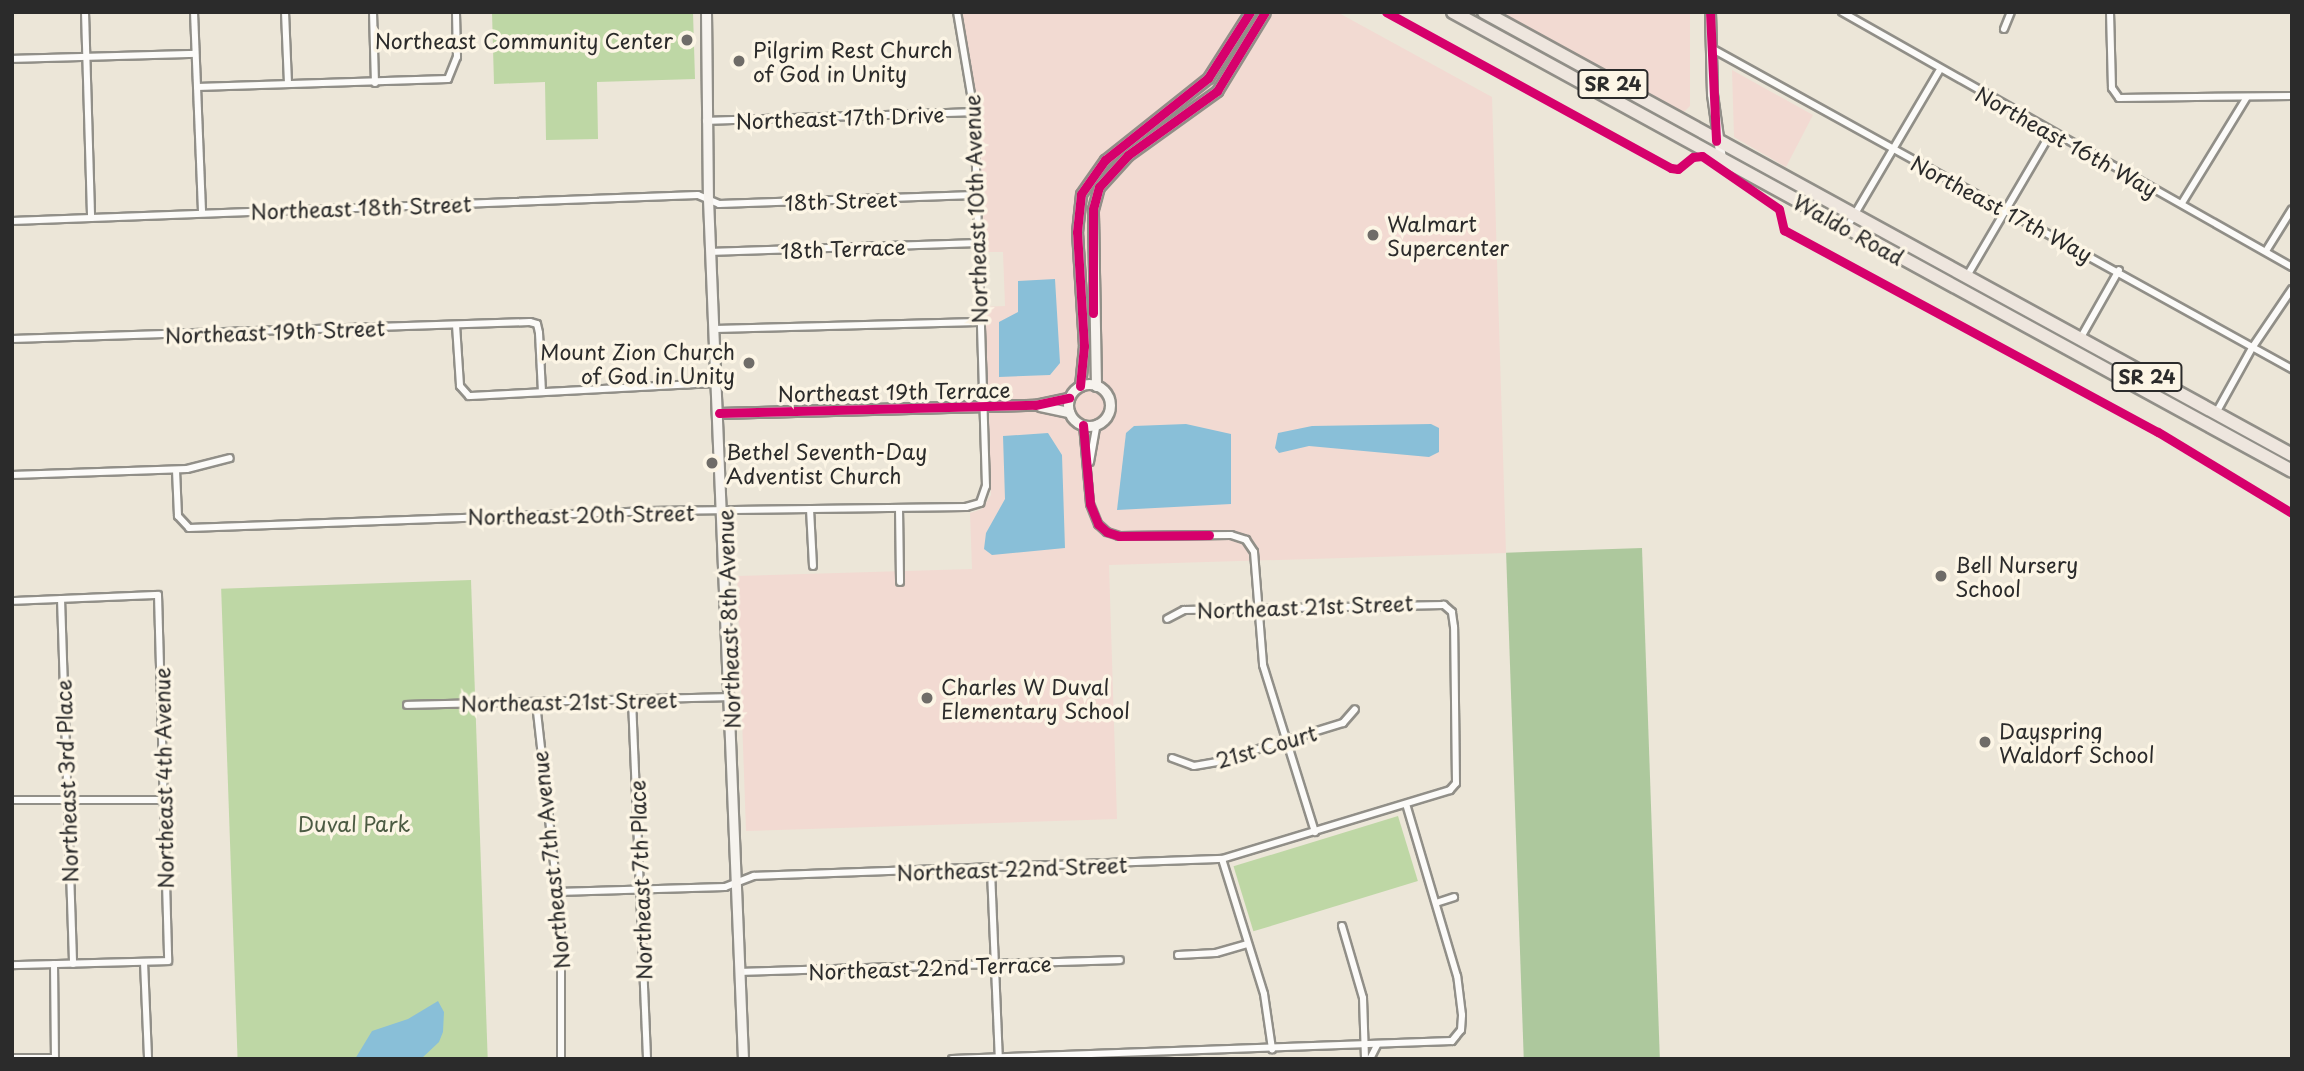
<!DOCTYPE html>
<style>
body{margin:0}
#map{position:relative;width:2304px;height:1071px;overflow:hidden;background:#ece6d8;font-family:"Playpen Sans",sans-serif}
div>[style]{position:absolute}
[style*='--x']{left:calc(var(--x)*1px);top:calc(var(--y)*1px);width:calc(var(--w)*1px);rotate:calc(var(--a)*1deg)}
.built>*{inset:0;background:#f2dad2}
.green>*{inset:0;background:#bed7a5;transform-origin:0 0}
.forest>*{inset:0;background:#adc89d;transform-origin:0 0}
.water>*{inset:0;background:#89bfd8}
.roads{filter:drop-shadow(2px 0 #918f88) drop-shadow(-2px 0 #918f88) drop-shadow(0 2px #918f88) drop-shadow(0 -2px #918f88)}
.street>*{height:6px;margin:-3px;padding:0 3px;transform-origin:3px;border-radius:3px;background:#fcfbf9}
.secondary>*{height:9px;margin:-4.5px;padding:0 4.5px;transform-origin:4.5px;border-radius:4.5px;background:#f6f3ee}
.secondary>.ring{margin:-4.5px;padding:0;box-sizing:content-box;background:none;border:9px solid #f6f3ee;border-radius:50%}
.highway>*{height:12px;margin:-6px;padding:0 6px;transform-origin:6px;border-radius:6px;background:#eee6de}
.cycleway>*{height:9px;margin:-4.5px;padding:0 4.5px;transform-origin:4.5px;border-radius:4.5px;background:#d6006c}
.dots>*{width:19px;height:19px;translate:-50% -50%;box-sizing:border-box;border:4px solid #fcf5e5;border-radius:50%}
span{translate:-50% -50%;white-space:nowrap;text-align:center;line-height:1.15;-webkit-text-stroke:7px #fcf5e5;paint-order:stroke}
.shield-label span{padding:2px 5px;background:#fcf5e5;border:2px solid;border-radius:5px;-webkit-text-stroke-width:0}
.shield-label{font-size:19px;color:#2b2b2b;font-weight:700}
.poi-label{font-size:21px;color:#2b2b2b}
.right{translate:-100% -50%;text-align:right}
.left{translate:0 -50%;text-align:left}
.street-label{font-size:21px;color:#2b2b2b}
.park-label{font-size:21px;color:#4c5b43}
.frame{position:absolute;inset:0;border:14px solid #2b2b2b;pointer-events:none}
</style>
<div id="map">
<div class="built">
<div style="clip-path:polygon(961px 12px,1337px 12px,1492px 97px,1506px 553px,1109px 565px,1117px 819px,746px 831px,737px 576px,972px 569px,970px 513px,982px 509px,991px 495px,982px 307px,1005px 306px,1003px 252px,980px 252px,975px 109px)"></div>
<div style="clip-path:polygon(1499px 12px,1690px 12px,1690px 106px,1683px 113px)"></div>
<div style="clip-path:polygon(1732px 70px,1813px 115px,1786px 167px,1734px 137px)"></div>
</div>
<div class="green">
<div style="clip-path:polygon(492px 12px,693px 12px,695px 79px,597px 82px,598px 139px,546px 140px,545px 82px,494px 84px)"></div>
<div style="left:471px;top:580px;width:479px;height:250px;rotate:88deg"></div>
<div style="left:1398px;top:816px;width:68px;height:172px;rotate:73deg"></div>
</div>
<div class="forest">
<div style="left:1642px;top:548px;width:511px;height:136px;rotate:88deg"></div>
</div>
<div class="water">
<div style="clip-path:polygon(1055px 279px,1060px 363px,1050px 375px,999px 377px,999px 322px,1018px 312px,1018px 281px)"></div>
<div style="clip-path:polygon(1186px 424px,1231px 434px,1231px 504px,1117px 510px,1126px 433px,1134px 426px)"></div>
<div style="clip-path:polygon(1431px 424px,1439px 428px,1439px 452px,1429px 457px,1309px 446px,1279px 453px,1275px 448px,1278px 433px,1312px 426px)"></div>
<div style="clip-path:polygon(1048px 433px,1062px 455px,1065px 548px,992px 555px,984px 549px,986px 533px,1005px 499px,1003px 436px)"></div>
<div style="clip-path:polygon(438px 1001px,444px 1012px,443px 1032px,439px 1042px,421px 1059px,355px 1059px,372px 1031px,408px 1019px)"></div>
</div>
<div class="roads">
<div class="street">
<div style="--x:85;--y:12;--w:206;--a:88.3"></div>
<div style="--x:194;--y:12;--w:200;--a:87.7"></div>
<div style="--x:285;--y:12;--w:72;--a:87.6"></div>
<div style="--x:373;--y:12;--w:71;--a:88.4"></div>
<div style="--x:1842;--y:12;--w:517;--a:29.54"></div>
<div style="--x:2110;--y:12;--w:76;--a:88.5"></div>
<div style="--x:2112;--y:88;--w:12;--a:55"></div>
<div style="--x:2119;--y:98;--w:173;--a:-0.7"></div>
<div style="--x:2004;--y:29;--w:18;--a:-68"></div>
<div style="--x:1711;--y:48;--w:664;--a:28.92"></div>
<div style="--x:12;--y:59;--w:183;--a:-1.6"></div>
<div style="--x:197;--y:87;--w:251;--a:-1.8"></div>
<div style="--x:448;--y:79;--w:24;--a:-68"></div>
<div style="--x:457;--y:57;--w:45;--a:-91.3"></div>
<div style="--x:706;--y:121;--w:268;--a:-1.9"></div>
<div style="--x:2182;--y:203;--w:124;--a:-58.5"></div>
<div style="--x:12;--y:221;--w:686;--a:-2.17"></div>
<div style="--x:698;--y:195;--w:23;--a:23"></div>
<div style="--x:719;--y:204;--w:256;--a:-2"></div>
<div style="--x:1846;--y:229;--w:183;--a:-59.5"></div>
<div style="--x:2266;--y:251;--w:49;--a:-58.2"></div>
<div style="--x:711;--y:252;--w:265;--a:-1.9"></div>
<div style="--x:1967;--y:276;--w:166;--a:-59.6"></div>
<div style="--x:456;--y:325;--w:61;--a:86.2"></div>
<div style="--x:460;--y:386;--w:13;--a:48"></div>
<div style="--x:469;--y:396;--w:248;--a:-3"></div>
<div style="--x:715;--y:329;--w:263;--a:-1.5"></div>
<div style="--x:12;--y:339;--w:518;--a:-1.88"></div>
<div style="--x:530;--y:322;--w:7;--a:16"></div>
<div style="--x:537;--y:324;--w:9;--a:77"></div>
<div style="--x:539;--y:333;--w:59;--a:87.1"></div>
<div style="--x:2080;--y:339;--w:79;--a:-60.5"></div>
<div style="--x:2216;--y:413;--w:74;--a:-61"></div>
<div style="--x:2252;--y:348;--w:71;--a:-55.9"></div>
<div style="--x:1083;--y:425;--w:79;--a:84.9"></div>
<div style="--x:1090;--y:504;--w:22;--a:68"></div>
<div style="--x:1098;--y:524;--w:12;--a:42"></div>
<div style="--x:1107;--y:532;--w:13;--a:18"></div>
<div style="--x:1119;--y:536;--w:112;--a:-0.5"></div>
<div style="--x:1231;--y:535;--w:16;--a:18"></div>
<div style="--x:1246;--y:540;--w:14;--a:56"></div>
<div style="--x:1254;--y:552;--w:113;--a:85.4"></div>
<div style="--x:1263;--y:665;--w:175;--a:72.7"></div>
<div style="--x:1090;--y:462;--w:39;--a:-80"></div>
<div style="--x:176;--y:470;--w:46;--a:87.5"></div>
<div style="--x:178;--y:516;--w:16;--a:47"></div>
<div style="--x:189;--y:528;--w:458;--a:-2.1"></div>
<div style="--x:647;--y:511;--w:319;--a:-0.7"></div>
<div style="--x:966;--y:507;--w:15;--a:-16"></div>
<div style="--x:980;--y:503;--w:18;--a:-71"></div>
<div style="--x:986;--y:486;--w:374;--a:-91.8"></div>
<div style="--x:974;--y:112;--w:101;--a:-99.6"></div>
<div style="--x:12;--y:475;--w:175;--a:-2"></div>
<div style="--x:187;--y:469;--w:44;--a:-14.3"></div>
<div style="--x:899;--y:508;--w:74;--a:89.2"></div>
<div style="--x:810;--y:509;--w:57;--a:87"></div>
<div style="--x:61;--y:599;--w:365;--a:88.1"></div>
<div style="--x:12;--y:601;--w:146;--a:-2.4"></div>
<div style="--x:158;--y:595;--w:366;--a:88.4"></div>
<div style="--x:168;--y:961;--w:156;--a:178.5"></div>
<div style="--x:632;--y:700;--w:359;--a:87.6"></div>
<div style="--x:536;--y:703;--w:223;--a:83.6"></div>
<div style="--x:561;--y:925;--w:134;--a:90"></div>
<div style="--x:407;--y:705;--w:323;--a:-1.4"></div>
<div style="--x:1172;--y:758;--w:23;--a:20"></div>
<div style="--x:1194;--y:766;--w:22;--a:-10"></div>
<div style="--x:1216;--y:762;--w:133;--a:-17.1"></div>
<div style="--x:1343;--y:723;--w:18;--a:-49"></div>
<div style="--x:12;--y:800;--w:149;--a:0"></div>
<div style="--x:1222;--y:859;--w:141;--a:72.7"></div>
<div style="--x:1264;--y:994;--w:56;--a:81.7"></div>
<div style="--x:991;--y:871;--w:188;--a:87.6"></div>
<div style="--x:557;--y:892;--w:168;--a:-1.7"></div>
<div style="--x:725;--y:887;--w:31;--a:-21"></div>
<div style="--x:754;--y:876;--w:468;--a:-2.1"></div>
<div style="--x:1222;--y:859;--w:238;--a:-16.8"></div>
<div style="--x:1450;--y:790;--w:9;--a:-49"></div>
<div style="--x:1456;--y:783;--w:156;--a:-90.7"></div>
<div style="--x:1454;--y:627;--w:15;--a:-98"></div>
<div style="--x:1452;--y:612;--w:11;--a:-139"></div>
<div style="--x:1444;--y:605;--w:260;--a:178.9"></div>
<div style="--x:1184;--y:610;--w:19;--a:152"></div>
<div style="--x:1436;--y:903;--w:19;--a:-18"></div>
<div style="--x:1342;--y:926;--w:75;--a:73.7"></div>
<div style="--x:1363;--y:998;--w:61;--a:88.1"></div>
<div style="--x:1178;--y:955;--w:38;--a:-3"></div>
<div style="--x:1216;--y:953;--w:33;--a:-16"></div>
<div style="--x:144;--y:962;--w:97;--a:87.6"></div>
<div style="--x:54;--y:964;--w:95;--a:89.4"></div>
<div style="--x:741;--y:972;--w:379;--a:-1.8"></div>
<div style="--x:12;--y:1058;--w:43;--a:0"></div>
<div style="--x:952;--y:1059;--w:500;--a:-2.06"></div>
<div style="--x:1452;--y:1041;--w:14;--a:-51"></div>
<div style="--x:1461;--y:1030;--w:15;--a:-86"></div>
<div style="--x:1462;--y:1015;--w:39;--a:-97"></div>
<div style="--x:1457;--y:976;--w:179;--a:-106.5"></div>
<div style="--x:1370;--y:1059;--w:16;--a:-63"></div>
</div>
<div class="secondary">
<div style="--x:706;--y:12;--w:187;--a:89.4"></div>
<div style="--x:708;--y:199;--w:861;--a:87.67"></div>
<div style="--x:1710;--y:12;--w:82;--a:88.6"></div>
<div style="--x:1712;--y:94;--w:66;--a:82.1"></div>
<div class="ring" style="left:1068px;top:384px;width:33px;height:33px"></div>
<div style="--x:1080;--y:386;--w:40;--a:-84.3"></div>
<div style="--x:1084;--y:346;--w:114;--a:-93.5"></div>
<div style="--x:1077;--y:232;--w:38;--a:-84"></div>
<div style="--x:1081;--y:194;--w:42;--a:-54.8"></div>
<div style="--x:1105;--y:160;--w:132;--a:-38.5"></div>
<div style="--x:1208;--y:78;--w:78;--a:-57.5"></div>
<div style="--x:1096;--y:386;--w:177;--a:-91"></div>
<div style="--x:1093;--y:209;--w:23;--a:-75"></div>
<div style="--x:1099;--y:187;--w:43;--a:-47.8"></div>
<div style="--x:1128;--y:155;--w:110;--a:-35.7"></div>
<div style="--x:1217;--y:91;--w:92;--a:-58.7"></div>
<div style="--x:1040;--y:406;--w:30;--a:12"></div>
<div style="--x:719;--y:413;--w:316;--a:-1.5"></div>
<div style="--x:1035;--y:405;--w:35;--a:-12"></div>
</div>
<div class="highway">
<div style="--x:1453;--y:12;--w:956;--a:28.68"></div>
<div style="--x:1484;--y:12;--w:921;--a:28.73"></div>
</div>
</div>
<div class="cycleway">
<div style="--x:1386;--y:12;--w:325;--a:28.7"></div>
<div style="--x:1671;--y:168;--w:7;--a:8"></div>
<div style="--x:1678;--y:169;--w:19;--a:-39"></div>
<div style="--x:1693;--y:157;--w:9;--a:-6"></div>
<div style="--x:1702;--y:156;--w:93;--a:34.5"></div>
<div style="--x:1779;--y:209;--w:22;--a:77"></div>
<div style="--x:1784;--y:230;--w:425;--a:28.4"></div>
<div style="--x:2158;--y:432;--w:157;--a:31.2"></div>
<div style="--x:1710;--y:12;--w:129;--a:87.3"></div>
<div style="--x:1093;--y:313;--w:104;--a:-90"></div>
<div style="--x:1093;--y:209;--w:23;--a:-75"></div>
<div style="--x:1099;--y:187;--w:43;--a:-47.8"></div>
<div style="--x:1128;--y:155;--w:110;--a:-35.7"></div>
<div style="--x:1217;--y:91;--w:92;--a:-58.7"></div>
<div style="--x:1080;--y:386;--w:40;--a:-84.3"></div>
<div style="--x:1084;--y:346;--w:114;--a:-93.5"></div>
<div style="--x:1077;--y:232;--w:38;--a:-84"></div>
<div style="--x:1081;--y:194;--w:42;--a:-54.8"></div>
<div style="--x:1105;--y:160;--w:132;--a:-38.5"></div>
<div style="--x:1208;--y:78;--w:78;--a:-57.5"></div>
<div style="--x:719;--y:413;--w:316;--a:-1.5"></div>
<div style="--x:1035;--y:405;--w:35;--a:-12"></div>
<div style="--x:1083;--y:425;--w:79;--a:84.9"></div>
<div style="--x:1090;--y:504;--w:22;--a:68"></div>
<div style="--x:1098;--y:524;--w:12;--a:42"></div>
<div style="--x:1107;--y:532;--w:13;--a:18"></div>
<div style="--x:1119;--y:536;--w:90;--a:-0.6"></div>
</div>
<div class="dots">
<div style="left:687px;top:40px;background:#6f6c68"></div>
<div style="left:739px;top:61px;background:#6f6c68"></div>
<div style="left:1373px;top:235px;background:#6f6c68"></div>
<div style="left:749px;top:363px;background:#6f6c68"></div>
<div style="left:712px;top:463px;background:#6f6c68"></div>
<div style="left:1941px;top:576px;background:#6f6c68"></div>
<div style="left:927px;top:698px;background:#6f6c68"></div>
<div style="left:1985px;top:742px;background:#6f6c68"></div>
</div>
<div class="shield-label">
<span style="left:1613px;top:84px">SR 24</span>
<span style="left:2147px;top:377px">SR 24</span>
</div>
<div class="poi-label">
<span class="right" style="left:673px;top:40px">Northeast Community Center</span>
<span class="left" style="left:753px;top:61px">Pilgrim Rest Church<br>of God in Unity</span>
<span class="left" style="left:1387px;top:235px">Walmart<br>Supercenter</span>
<span class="right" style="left:735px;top:363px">Mount Zion Church<br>of God in Unity</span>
<span class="left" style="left:726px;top:463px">Bethel Seventh-Day<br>Adventist Church</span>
<span class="left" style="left:1955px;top:576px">Bell Nursery<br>School</span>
<span class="left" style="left:941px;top:698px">Charles W Duval<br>Elementary School</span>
<span class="left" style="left:1999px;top:742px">Dayspring<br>Waldorf School</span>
</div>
<div class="street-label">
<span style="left:840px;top:117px;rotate:-2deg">Northeast 17th Drive</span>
<span style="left:2067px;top:141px;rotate:29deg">Northeast 16th Way</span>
<span style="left:841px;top:200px;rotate:-2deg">18th Street</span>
<span style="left:361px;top:207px;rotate:-2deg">Northeast 18th Street</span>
<span style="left:2002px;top:208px;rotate:28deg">Northeast 17th Way</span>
<span style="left:975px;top:209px;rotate:-92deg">Northeast 10th Avenue</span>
<span style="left:1849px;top:229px;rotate:29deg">Waldo Road</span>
<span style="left:843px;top:248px;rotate:-2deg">18th Terrace</span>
<span style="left:275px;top:331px;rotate:-2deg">Northeast 19th Street</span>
<span style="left:894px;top:391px;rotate:-1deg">Northeast 19th Terrace</span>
<span style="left:581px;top:514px;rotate:-1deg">Northeast 20th Street</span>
<span style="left:1305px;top:606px;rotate:-2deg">Northeast 21st Street</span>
<span style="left:728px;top:619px;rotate:-92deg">Northeast 8th Avenue</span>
<span style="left:569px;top:701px;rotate:-1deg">Northeast 21st Street</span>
<span style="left:1266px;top:746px;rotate:-16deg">21st Court</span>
<span style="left:163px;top:778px;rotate:-91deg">Northeast 4th Avenue</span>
<span style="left:66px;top:781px;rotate:-92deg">Northeast 3rd Place</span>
<span style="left:550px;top:860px;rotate:-96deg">Northeast 7th Avenue</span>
<span style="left:1012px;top:868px;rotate:-2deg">Northeast 22nd Street</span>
<span style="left:640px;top:880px;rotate:-92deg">Northeast 7th Place</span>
<span style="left:930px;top:967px;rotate:-2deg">Northeast 22nd Terrace</span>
</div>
<div class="park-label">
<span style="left:354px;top:823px">Duval Park</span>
</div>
<div class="frame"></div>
</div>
